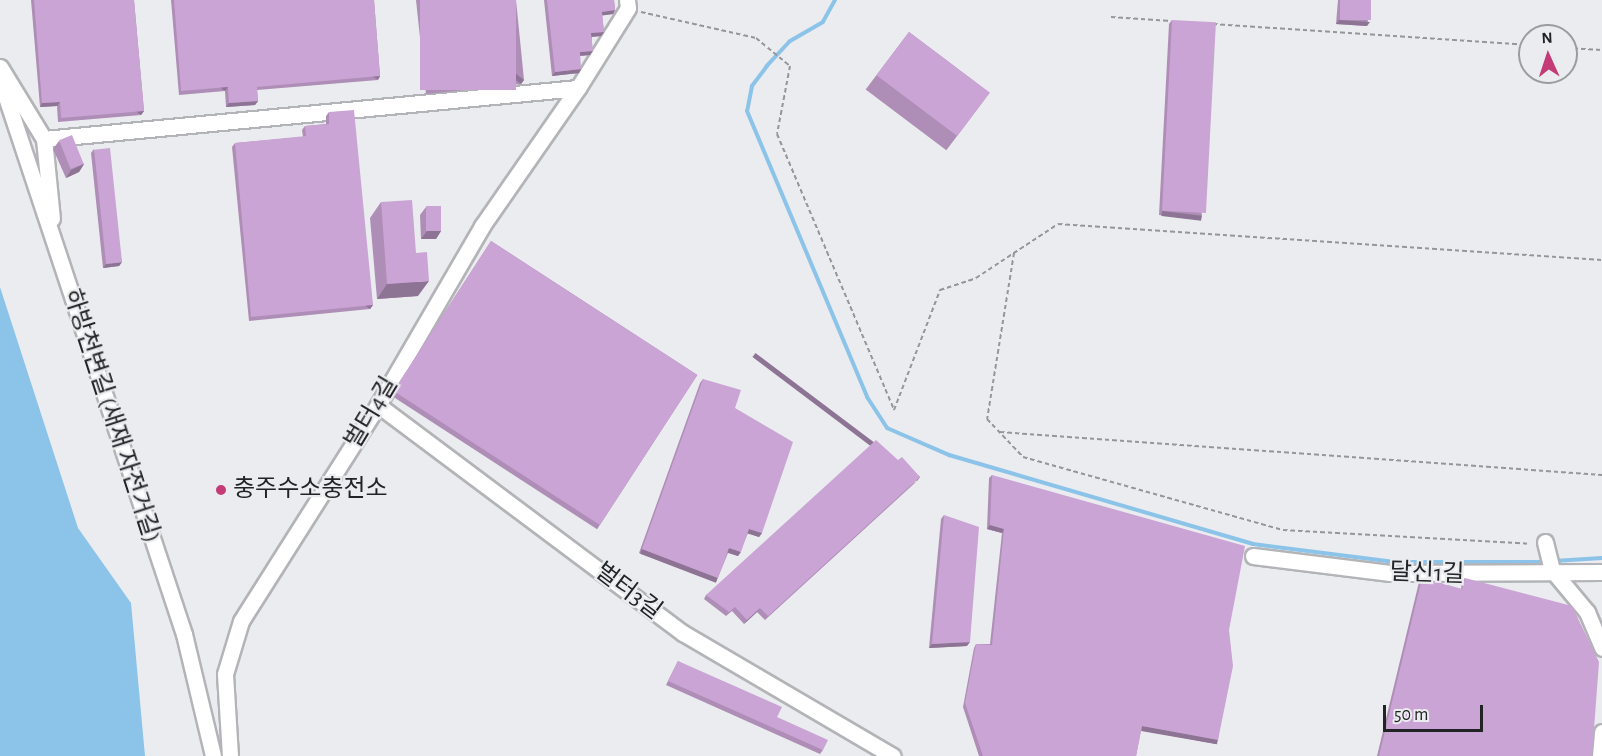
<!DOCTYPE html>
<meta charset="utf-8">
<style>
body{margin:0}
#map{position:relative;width:1602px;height:756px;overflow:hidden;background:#ebecef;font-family:"Alegreya Sans","Noto Sans KR",sans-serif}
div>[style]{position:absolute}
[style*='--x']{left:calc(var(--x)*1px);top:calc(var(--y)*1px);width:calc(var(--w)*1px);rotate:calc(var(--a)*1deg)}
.water>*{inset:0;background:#8cc3e9}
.stream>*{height:4px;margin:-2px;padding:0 2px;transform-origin:2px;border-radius:2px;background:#8cc3e9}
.path>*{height:2px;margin-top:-1px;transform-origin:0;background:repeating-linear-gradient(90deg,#959698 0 4.5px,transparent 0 7.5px)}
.roads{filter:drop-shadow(2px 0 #b3b4b7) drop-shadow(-2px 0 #b3b4b7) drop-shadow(0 2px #b3b4b7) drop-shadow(0 -2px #b3b4b7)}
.minor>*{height:15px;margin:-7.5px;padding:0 7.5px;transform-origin:7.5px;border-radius:7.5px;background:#fff}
.wall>*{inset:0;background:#ae8db6;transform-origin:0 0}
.shaded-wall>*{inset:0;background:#8d7394;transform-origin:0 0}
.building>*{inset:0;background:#caa4d4;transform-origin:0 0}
.dots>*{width:16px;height:16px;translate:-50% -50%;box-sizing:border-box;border:3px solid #ebecef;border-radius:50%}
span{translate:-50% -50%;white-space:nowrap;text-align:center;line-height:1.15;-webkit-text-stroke:4.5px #ebecef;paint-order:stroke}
.street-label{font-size:24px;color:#222324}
.poi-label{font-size:24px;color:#222324}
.left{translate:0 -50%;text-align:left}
.north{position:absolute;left:1518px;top:24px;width:60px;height:60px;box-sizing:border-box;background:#ebecef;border:2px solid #9b9c9e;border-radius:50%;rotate:357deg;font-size:16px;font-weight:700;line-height:24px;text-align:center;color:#222324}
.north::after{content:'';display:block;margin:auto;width:21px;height:27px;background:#c33b77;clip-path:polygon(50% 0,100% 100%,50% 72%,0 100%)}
.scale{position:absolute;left:1383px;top:705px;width:100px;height:27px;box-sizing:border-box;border:3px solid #222324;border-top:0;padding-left:8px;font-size:18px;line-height:21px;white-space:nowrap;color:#222324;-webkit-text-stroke:4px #ebecef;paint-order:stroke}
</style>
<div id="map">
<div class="water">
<div style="clip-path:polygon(0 287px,78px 528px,131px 603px,145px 756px,0 756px)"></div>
</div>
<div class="stream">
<div style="--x:835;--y:0;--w:25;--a:119"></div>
<div style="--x:823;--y:22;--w:39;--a:150"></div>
<div style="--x:789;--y:42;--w:33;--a:133"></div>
<div style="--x:767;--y:66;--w:25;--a:127"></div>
<div style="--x:752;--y:86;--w:25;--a:101"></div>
<div style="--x:747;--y:111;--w:310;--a:67.2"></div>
<div style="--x:867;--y:397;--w:37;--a:57"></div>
<div style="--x:887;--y:428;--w:68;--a:23.5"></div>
<div style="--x:949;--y:455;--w:317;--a:16.3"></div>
<div style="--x:1253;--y:544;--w:143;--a:7.2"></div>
<div style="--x:1395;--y:562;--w:152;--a:0"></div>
<div style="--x:1554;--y:561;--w:48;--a:-3.6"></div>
</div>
<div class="path">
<div style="--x:641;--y:12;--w:118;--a:12.7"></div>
<div style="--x:756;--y:38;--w:44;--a:39.5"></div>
<div style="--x:790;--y:66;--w:69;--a:100.8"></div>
<div style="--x:777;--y:134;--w:300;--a:67"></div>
<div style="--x:894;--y:410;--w:129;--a:-69"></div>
<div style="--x:940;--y:290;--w:38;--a:-18"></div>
<div style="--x:976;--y:278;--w:98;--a:-33.4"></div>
<div style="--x:1058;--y:224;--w:545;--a:3.79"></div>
<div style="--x:1111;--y:17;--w:60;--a:3.8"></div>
<div style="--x:1213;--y:24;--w:318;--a:3.8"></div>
<div style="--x:1566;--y:48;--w:36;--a:3"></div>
<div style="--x:1014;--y:253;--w:168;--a:99.2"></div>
<div style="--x:987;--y:419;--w:52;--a:46.5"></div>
<div style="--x:1023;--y:457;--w:270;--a:15.7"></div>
<div style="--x:1283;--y:530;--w:247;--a:3.2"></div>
<div style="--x:1000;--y:432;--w:604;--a:4.09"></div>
</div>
<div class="roads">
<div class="minor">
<div style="--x:0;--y:67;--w:84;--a:58.6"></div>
<div style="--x:44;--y:139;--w:80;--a:84.3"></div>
<div style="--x:0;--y:79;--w:585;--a:71.66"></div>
<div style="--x:184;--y:634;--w:125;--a:76.6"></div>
<div style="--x:44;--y:139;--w:536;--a:-5.46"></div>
<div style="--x:578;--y:88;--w:94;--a:-58"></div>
<div style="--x:628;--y:8;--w:8;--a:-97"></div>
<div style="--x:378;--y:405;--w:381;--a:36.8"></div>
<div style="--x:683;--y:633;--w:243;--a:30.4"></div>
<div style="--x:1545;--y:542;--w:29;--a:76"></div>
<div style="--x:1552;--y:570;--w:55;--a:50.2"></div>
<div style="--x:1587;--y:612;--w:39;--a:67"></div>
<div style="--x:1253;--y:556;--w:138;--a:7.1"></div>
<div style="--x:1390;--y:573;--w:212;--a:-0.3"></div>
<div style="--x:230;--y:756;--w:82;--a:-93.5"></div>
<div style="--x:225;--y:674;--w:55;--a:-73.2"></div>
<div style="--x:241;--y:621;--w:256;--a:-57.6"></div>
<div style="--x:378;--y:405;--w:207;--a:-59.8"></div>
<div style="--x:482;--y:226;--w:168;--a:-55.2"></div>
<div style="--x:1600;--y:756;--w:24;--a:-85"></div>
</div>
</div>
<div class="wall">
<div style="clip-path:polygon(31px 0,134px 0,144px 111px,141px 115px,58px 122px,57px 106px,40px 107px)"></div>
<div style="clip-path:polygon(171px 0,374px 0,380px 76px,378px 80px,257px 90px,258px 101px,255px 105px,226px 107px,225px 91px,179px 95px)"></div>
<div style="clip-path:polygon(416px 0,516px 0,524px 80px,521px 84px,426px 94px)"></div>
<div style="clip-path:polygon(544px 0,614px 0,615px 10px,613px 14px,602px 15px,604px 32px,601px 36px,592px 37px,590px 55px,580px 56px,579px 73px,552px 76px)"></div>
<div style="clip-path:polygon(1338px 0,1371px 0,1367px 26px,1336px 24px)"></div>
<div style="clip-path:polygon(1172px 20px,1202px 216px,1200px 220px,1159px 215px,1169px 24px)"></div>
<div style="left:909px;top:32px;width:101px;height:72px;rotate:37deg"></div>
<div style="clip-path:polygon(329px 112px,373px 305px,370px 309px,249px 321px,232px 147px,235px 143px,303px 137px,302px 130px,305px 126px,326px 124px,326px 116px)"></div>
<div style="clip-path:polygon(59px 141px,84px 164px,79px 172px,66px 178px,53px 149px)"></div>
<div style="clip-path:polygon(94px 149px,122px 262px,119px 266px,103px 268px,91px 153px)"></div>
<div style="clip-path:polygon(381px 202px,418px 296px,377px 299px,370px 218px)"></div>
<div style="clip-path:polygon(426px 207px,441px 231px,436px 239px,421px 239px,420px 215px)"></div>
<div style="left:491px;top:241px;width:246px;height:184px;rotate:33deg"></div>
<div style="clip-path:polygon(703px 379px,735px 408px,762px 533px,759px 537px,748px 533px,738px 556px,728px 553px,716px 582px,639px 553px,700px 383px)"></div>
<div style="clip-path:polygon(992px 475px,1229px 630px,1218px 740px,1216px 744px,1141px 730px,1136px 756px,979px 756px,963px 707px,974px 648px,976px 644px,990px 644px,1002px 533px,987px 529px,989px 478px)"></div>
<div style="clip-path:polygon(917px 481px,765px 620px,757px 612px,744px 624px,732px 611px,726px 616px,704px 599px,706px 595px)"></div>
<div style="clip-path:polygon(944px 515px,967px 646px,929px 648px,941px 519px)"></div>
<div style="clip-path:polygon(1422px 578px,1461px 589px,1462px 582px,1465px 578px,1592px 756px,1377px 756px,1419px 582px)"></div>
<div style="clip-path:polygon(678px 661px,823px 750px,820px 754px,666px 685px)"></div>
</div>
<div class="shaded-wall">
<div style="clip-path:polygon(615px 10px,613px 14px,599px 16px,602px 12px)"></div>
<div style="clip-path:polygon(1339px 20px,1370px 22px,1367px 26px,1336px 24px)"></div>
<div style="clip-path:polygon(604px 32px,601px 36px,589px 37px,591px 33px)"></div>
<div style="clip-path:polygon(593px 51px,590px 55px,577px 56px,580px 52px)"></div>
<div style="clip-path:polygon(581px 69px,579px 73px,552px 76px,555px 72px)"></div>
<div style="left:380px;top:76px;width:4px;height:123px;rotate:117deg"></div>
<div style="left:524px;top:80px;width:5px;height:96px;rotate:127deg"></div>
<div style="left:228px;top:87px;width:5px;height:47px;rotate:127deg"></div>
<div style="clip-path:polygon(258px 101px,255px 105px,226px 107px,229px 103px)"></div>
<div style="clip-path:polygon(60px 102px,57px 106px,40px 107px,42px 103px)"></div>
<div style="left:144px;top:111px;width:5px;height:83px;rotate:127deg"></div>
<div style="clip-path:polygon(84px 164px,79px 172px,66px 178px,71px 170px)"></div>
<div style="left:1162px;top:211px;width:40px;height:5px;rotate:7deg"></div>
<div style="clip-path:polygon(427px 231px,441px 231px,436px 239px,421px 239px)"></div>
<div style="clip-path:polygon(122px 262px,119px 266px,103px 268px,106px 264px)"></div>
<div style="clip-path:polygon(429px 281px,418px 296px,377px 299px,387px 284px)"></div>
<div style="left:373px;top:305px;width:5px;height:123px;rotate:127deg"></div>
<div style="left:920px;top:477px;width:5px;height:206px;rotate:127deg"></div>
<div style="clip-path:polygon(990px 525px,1004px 529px,1002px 533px,987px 529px)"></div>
<div style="clip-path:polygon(749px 529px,762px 533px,759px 537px,746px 533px)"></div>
<div style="clip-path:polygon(729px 548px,741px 552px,738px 556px,726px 552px)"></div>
<div style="left:642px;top:549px;width:81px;height:5px;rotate:21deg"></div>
<div style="clip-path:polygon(760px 608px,757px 612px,744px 624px,747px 620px)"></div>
<div style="clip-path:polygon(970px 642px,967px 646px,929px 648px,932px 644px)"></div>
<div style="left:1142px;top:726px;width:77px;height:5px;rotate:10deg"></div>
</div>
<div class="building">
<div style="clip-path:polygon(34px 0,134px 0,144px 111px,61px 118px,60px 102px,42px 103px)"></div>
<div style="clip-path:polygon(174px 0,374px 0,380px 76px,257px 87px,258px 101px,229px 103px,228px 87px,181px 91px)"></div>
<div style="left:420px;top:0;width:96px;height:90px"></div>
<div style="clip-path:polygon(547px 0,614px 0,615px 10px,602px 12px,604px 32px,591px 33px,593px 51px,580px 52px,581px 69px,555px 72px)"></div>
<div style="left:1340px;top:0;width:31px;height:20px"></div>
<div style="left:1172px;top:20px;width:44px;height:191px;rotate:3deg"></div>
<div style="left:909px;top:32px;width:101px;height:54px;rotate:37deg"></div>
<div style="clip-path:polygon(354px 110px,373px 305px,251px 317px,235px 143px,306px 136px,305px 126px,329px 124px,329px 112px)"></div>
<div style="left:72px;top:135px;width:31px;height:14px;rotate:68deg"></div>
<div style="left:110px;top:148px;width:115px;height:16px;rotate:84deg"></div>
<div style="clip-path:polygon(412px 200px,416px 253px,427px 252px,429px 281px,387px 284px,381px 202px)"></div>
<div style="left:441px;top:206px;width:25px;height:15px;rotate:90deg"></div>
<div style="left:491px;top:241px;width:246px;height:179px;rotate:33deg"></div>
<div style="clip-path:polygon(703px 379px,741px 390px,735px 408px,793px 442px,762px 533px,749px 529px,741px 552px,729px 548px,718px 578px,642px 549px)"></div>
<div style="clip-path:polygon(876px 440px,898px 460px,902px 457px,920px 477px,768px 616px,760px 608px,747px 620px,735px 607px,729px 612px,706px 595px)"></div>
<div style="clip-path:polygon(992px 475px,1245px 546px,1229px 630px,1233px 666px,1218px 740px,1142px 726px,1136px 756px,983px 756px,965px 703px,976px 644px,992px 645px,1004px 529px,990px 525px)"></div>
<div style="clip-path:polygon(944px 515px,979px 527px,970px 642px,932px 644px)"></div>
<div style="clip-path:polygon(1422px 578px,1462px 589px,1465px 578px,1572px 606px,1599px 662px,1592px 756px,1379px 756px)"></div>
<div style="clip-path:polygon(678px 661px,782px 707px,777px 717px,828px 740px,823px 750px,668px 681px)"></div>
</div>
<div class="dots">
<div style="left:221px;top:490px;background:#c33b77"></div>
</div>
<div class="street-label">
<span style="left:372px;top:413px;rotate:-59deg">벌터4길</span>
<span style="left:111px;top:416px;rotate:72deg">하방천변길 (새재 자전거길)</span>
<span style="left:1427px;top:574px;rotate:2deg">달신1길</span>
<span style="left:628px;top:592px;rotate:37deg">벌터3길</span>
</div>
<div class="poi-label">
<span class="left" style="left:233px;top:490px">충주수소충전소</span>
</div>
<div class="north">N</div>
<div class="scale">50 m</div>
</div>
